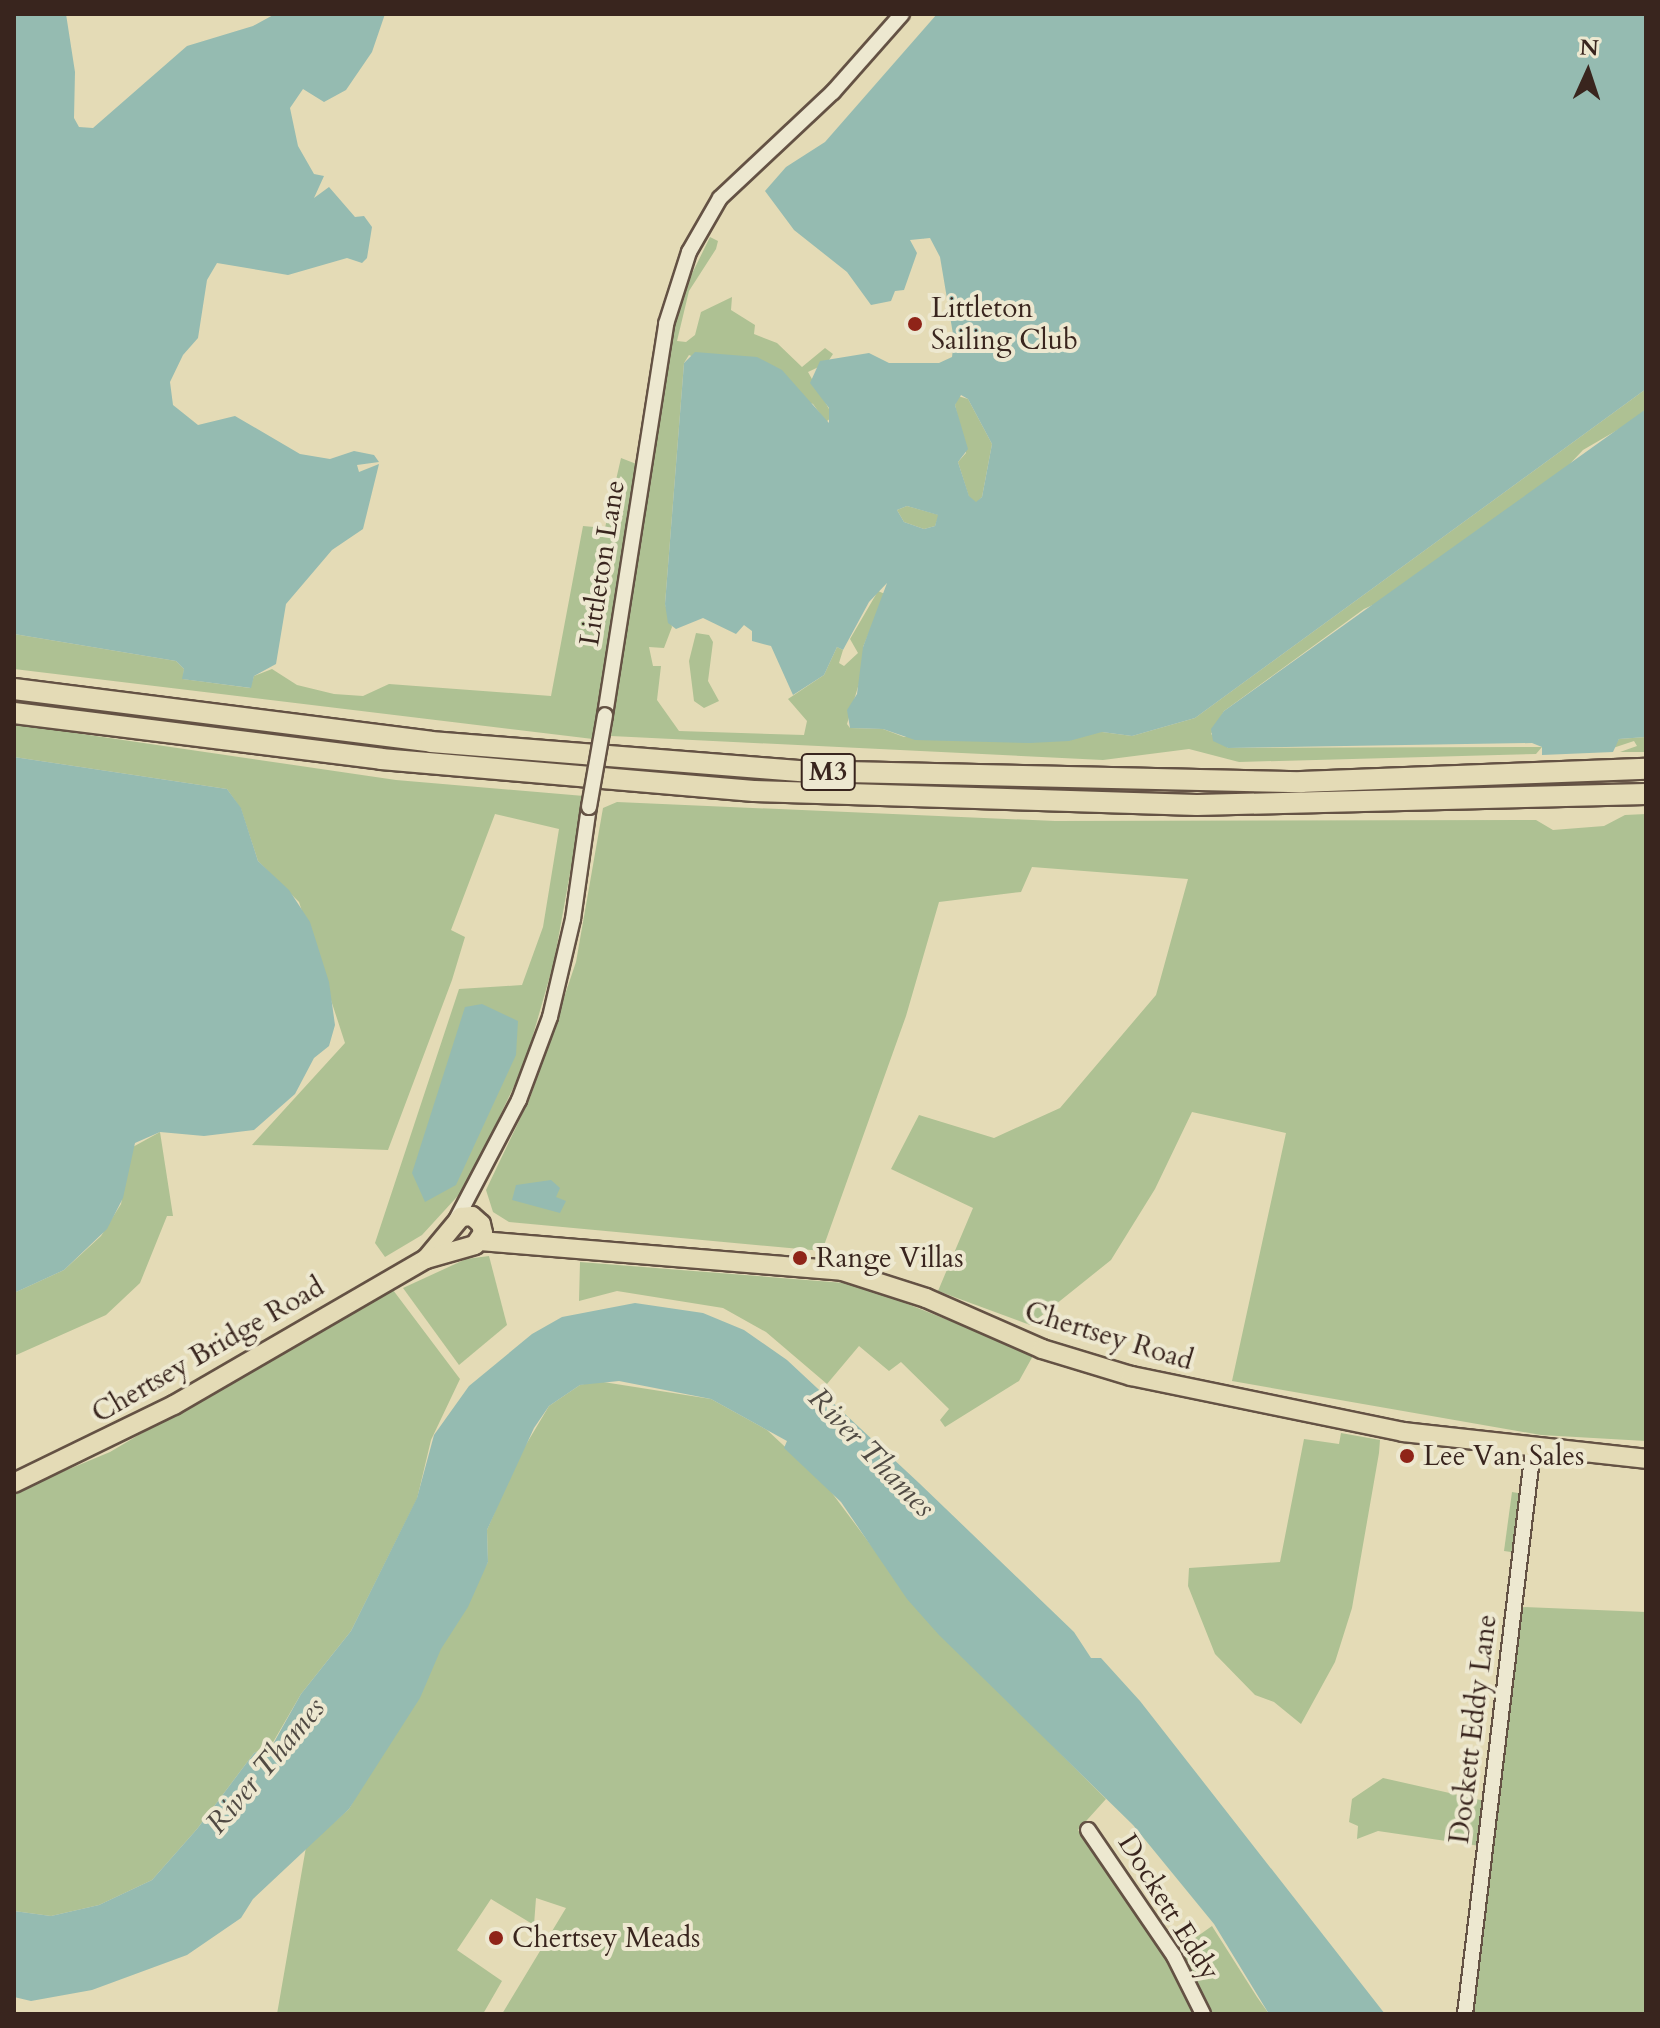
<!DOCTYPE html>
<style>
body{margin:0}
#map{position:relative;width:1660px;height:2028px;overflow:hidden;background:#e4dbb6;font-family:Cardo,serif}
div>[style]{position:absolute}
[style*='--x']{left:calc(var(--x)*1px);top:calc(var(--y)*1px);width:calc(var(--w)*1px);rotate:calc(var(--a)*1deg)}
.green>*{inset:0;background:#aec193}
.water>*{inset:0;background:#95bbb1}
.roads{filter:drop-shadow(2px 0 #645244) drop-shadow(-2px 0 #645244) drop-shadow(0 2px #645244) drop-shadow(0 -2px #645244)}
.minor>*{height:14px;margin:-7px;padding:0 7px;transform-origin:7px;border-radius:7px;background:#ede8d0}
.major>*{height:18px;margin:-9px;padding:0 9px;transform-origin:9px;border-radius:9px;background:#e4dbb6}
.highway>*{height:20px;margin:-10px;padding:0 10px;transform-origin:10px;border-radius:10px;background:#e4dbb6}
.bridges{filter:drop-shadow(2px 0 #645244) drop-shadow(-2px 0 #645244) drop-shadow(0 2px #645244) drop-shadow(0 -2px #645244)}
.minor-bridge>*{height:14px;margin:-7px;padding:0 7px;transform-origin:7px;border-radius:7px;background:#ede8d0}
.dots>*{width:22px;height:22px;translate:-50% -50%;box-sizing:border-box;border:4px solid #ede8d0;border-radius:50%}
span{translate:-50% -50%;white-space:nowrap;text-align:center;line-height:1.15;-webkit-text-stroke:8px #ede8d0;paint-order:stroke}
.shield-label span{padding:2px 6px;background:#ede8d0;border:2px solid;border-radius:6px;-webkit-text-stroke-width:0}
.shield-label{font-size:26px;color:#39251e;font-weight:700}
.poi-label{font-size:28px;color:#39251e}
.left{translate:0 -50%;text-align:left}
.street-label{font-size:28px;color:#39251e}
.water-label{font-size:30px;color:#504a43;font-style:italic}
.frame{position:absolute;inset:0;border:16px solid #39251e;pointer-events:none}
.north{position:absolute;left:1548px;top:32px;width:80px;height:80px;-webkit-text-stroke:6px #ede8d0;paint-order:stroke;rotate:3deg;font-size:22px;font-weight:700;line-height:32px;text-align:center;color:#39251e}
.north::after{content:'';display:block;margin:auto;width:28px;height:36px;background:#39251e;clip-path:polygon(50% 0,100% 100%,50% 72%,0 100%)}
</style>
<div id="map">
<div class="green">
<div style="clip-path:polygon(710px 237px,718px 241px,716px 249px,689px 291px,677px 341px,686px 342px,695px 335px,701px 312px,732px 297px,731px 310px,755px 325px,754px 334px,777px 343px,802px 367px,825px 348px,833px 354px,827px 363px,808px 372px,833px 416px,826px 422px,813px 404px,689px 355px,684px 363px,665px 604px,672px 627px,664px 648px,649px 647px,653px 666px,661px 666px,657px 700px,679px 731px,804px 735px,807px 721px,788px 699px,824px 675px,837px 647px,843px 650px,839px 663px,844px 666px,858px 653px,850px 639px,878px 591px,885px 594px,863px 647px,865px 663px,847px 724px,850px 728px,883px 729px,904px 737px,1102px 732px,1132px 736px,1195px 718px,1646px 389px,1646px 409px,1638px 418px,1583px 450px,1564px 470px,1390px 597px,1364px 609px,1224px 711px,1211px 734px,1228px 748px,1542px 747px,1536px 754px,1239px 762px,1189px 749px,1103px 760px,611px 736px,671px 332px,682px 294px)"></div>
<div style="clip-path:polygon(958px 396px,968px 399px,992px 444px,982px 497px,976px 503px,969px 497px,958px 462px,966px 453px,955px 405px)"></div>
<div style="clip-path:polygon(621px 458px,639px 465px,593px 739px,14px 669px,14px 634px,176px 661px,184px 669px,183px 679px,250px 688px,254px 676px,272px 669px,297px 685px,334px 694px,363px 696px,389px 684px,551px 696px,583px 526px,605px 528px)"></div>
<div style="clip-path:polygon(907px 506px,939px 515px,935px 526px,924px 529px,904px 522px,897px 510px)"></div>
<div style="clip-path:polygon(696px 633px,709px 635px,713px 642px,708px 681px,719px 701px,704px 708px,694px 701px,689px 661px)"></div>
<div style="clip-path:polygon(14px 724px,396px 780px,584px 796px,554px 962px,525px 1063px,466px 1187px,422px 1235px,385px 1257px,375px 1243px,459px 989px,522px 985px,543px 927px,559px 829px,495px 814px,451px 930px,465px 937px,452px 980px,388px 1150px,252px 1145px,345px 1043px,299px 902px,258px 861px,241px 809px,227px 789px,14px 757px)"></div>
<div style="clip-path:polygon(1646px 737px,1646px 752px,1620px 752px,1637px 746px,1634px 741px,1613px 748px,1619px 739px)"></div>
<div style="clip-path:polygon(617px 802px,1055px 821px,1536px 820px,1553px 830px,1604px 826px,1625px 815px,1646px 814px,1646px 1441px,1541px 1435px,1232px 1381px,1286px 1133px,1192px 1112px,1155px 1189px,1111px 1260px,1030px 1325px,938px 1291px,973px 1208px,891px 1169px,919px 1115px,994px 1138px,1060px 1108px,1156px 995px,1188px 879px,1032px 867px,1021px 892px,939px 902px,906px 1016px,822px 1251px,509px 1222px,493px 1212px,486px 1190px,530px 1098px,576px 962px,603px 808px)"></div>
<div style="clip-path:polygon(160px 1132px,173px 1216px,167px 1216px,140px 1283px,106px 1315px,14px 1356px,14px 1293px,64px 1270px,101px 1236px,121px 1204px,131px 1148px)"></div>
<div style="clip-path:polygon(489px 1256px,507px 1325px,459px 1365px,403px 1288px,466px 1259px)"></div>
<div style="clip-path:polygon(580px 1262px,857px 1284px,1034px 1354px,1019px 1381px,945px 1427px,940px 1420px,949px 1409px,901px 1362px,889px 1371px,859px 1346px,827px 1384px,766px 1332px,723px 1308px,617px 1291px,579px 1301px)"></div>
<div style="clip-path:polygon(390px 1286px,460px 1379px,431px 1440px,417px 1499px,351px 1631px,301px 1694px,272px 1744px,254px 1753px,197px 1829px,152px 1880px,99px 1905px,51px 1916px,14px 1911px,14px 1492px,110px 1452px)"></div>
<div style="clip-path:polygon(597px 1381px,711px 1399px,767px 1430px,826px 1485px,926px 1619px,1106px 1799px,1078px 1830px,1155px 1934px,1199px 2014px,502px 2014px,566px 1908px,536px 1898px,534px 1925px,491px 1899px,457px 1950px,502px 1981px,483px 2014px,277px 2014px,306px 1847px,349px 1809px,488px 1562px,487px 1530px,518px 1458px,549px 1406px,580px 1385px)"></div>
<div style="clip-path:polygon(1341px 1433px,1380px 1440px,1379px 1453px,1352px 1608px,1335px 1662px,1301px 1724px,1274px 1702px,1255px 1695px,1215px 1654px,1188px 1586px,1189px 1568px,1280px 1562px,1304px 1439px,1339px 1444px)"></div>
<div style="clip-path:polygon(1512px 1492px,1524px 1494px,1518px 1553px,1504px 1551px)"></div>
<div style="clip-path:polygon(1521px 1607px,1646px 1612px,1646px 2014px,1471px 2014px)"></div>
<div style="clip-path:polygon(1383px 1778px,1485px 1801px,1480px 1846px,1378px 1831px,1357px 1839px,1358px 1826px,1349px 1822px,1352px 1799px)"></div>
<div style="clip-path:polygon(1212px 1926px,1257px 1997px,1269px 2014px,1209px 2014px,1178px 1950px)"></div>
</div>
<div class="water">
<div style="clip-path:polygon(14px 14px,66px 14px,75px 72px,74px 118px,79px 127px,93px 128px,187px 46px,253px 26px,275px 14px,385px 14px,372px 52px,346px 90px,324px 102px,303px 89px,290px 108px,298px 146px,314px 174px,324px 176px,314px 198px,329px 187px,355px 217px,364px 216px,372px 227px,367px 258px,362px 263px,347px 258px,288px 275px,217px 263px,207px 280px,198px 338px,183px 355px,170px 382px,173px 405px,198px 425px,235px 416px,300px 454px,330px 459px,354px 451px,374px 455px,379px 462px,357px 465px,359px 472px,379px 464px,363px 529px,332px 550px,286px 604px,276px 664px,254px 676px,251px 688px,182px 679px,184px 669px,176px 661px,14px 634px)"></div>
<div style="clip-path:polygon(evenodd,937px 14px,1646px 14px,1646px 389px,1195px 718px,1132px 736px,1102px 732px,1069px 741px,1030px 743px,915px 740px,883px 729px,850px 728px,847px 710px,857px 694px,863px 647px,887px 583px,869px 602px,843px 650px,837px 647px,824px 675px,793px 695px,771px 646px,752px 641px,752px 631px,744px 625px,736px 634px,703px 618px,676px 629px,668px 623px,665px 604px,684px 363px,695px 352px,757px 357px,782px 370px,829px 423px,829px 408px,810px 383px,820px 361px,869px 353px,889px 363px,939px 363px,952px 357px,954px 340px,940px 257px,930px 238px,910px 240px,917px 253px,904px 290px,895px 291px,891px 301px,871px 305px,847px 272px,794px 230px,765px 191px,786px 167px,825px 142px,937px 14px,961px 395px,968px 399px,992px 444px,982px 497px,976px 502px,969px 496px,958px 462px,968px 449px,955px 405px,961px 395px,937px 14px,907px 506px,938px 515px,935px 526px,924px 529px,904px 522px,897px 510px,907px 506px)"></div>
<div style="clip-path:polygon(1646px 409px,1646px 737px,1619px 739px,1613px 752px,1542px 755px,1542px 747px,1532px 743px,1228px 748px,1213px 741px,1211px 729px,1224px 711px)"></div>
<div style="clip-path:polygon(14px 757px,227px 789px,241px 808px,258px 861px,289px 890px,310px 922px,329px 982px,335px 1025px,329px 1046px,314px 1058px,295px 1094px,254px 1130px,204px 1136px,160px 1132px,135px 1143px,123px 1198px,107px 1229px,64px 1270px,14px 1293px)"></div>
<div style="clip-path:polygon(482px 1004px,518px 1021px,516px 1055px,456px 1185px,425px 1202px,412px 1173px,465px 1007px)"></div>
<div style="clip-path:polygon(551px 1180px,560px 1188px,556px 1197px,566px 1201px,560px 1213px,512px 1200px,516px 1185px)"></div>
<div style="clip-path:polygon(635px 1303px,703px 1313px,744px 1330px,787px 1360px,919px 1483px,1074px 1632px,1091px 1658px,1101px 1658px,1140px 1701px,1385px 2014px,1269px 2014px,1214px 1924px,1133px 1825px,939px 1635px,907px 1599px,841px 1502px,784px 1448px,787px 1441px,711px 1399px,619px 1381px,580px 1385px,549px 1406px,534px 1428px,487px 1530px,488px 1562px,468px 1607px,441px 1649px,420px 1698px,349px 1809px,253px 1899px,241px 1918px,187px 1955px,92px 1990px,31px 2001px,14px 1997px,14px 1911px,51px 1916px,99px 1905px,152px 1880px,197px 1829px,254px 1753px,273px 1744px,301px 1694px,351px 1631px,417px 1498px,434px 1435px,469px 1386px,532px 1334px,562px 1317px)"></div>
</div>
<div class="roads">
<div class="minor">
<div style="--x:605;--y:715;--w:396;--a:-81.1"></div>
<div style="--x:666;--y:324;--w:76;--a:-72.3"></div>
<div style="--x:689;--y:252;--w:62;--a:-60.1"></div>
<div style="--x:720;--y:198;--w:155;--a:-43.2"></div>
<div style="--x:833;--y:92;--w:104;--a:-48.5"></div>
<div style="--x:456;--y:1220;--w:136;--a:-62.3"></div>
<div style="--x:519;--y:1100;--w:89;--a:-69.5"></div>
<div style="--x:550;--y:1017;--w:101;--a:-76.8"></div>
<div style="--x:573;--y:919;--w:113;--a:-81.9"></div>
<div style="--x:1088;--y:1830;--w:153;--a:55.7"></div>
<div style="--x:1174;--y:1956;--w:65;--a:63.4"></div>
<div style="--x:1465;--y:2014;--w:568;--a:-83.13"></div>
</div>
<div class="major">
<div style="--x:480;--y:1241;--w:363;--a:4.7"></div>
<div style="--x:842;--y:1271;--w:88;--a:17.8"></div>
<div style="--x:926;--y:1298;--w:127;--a:23.7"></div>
<div style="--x:1042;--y:1349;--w:93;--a:16.9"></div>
<div style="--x:1131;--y:1376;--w:278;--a:11.6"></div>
<div style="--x:1403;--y:1432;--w:244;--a:6.3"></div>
<div style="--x:14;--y:1483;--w:178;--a:-26"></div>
<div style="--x:174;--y:1405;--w:291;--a:-30.1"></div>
<div style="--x:426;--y:1259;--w:55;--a:-50.2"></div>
<div style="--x:461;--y:1217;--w:11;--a:-5"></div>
<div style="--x:472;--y:1216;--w:12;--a:42"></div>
<div style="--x:481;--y:1224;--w:9;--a:77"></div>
<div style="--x:483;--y:1233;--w:14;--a:124"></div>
<div style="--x:475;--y:1245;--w:51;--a:164.1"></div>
</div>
<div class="highway">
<div style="--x:14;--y:689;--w:420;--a:7.2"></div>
<div style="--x:431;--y:742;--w:372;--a:4.5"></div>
<div style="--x:802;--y:771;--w:499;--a:1.3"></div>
<div style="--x:1301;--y:782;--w:345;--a:-2.2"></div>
<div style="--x:14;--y:713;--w:370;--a:7.1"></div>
<div style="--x:381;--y:759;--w:374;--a:4.9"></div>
<div style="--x:754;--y:791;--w:443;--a:1.8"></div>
<div style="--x:1197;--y:805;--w:449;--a:-1.4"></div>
</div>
</div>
<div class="bridges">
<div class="minor-bridge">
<div style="--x:589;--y:807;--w:93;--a:-80.1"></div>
</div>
</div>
<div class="dots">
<div style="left:915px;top:324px;background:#8f2418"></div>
<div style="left:800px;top:1258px;background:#8f2418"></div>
<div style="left:1407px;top:1456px;background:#8f2418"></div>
<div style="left:496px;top:1938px;background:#8f2418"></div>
</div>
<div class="shield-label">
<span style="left:828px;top:772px">M3</span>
</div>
<div class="poi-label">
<span class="left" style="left:931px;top:324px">Littleton<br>Sailing Club</span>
<span class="left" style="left:816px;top:1258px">Range Villas</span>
<span class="left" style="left:1423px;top:1456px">Lee Van Sales</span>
<span class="left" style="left:512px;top:1938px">Chertsey Meads</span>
</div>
<div class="street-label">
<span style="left:602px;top:563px;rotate:-81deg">Littleton Lane</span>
<span style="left:1109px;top:1336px;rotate:17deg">Chertsey Road</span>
<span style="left:208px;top:1350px;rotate:-30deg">Chertsey Bridge Road</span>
<span style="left:1473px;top:1729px;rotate:-83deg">Dockett Eddy Lane</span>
<span style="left:1169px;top:1907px;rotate:58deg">Dockett Eddy</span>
</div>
<div class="water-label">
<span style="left:871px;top:1453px;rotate:46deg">River Thames</span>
<span style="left:266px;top:1766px;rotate:-50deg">River Thames</span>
</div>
<div class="frame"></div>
<div class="north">N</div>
</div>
